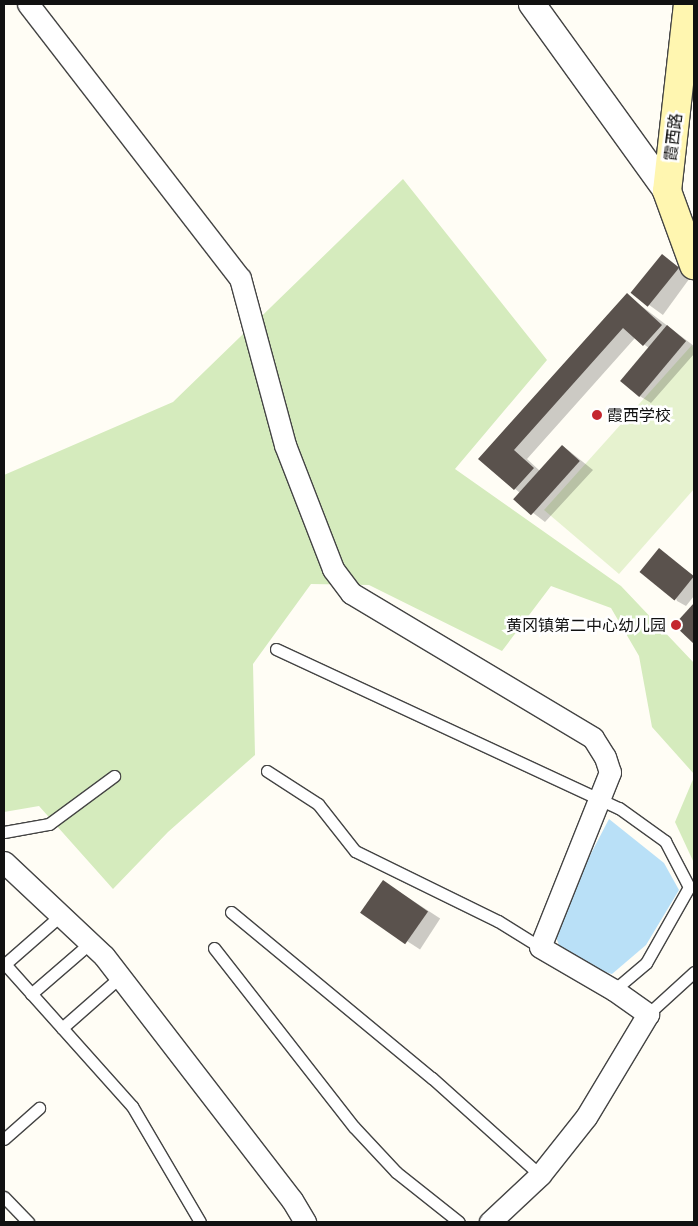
<!DOCTYPE html>
<meta charset="utf-8">
<style>
body{margin:0}
#map{position:relative;width:698px;height:1226px;overflow:hidden;background:#fffdf5;font-family:"IBM Plex Serif","Noto Sans SC",serif}
div>[style]{position:absolute}
[style*='--x']{left:calc(var(--x)*1px);top:calc(var(--y)*1px);width:calc(var(--w)*1px);rotate:calc(var(--a)*1deg)}
.green>*{inset:0;background:#d5ebbd}
.pitch>*{inset:0;background:#e6f2cf}
.water>*{inset:0;background:#b9e0f7}
.shadow>*{inset:0;background:#0003;transform-origin:0 0}
.building>*{inset:0;background:#5a524d;transform-origin:0 0}
.roads{filter:drop-shadow(1px 0 #444) drop-shadow(-1px 0 #444) drop-shadow(0 1px #444) drop-shadow(0 -1px #444)}
.service>*{height:11px;margin:-5.5px;padding:0 5.5px;transform-origin:5.5px;border-radius:5.5px;background:#fff}
.minor>*{height:21px;margin:-10.5px;padding:0 10.5px;transform-origin:10.5px;border-radius:10.5px;background:#fff}
.tertiary>*{height:26px;margin:-13px;padding:0 13px;transform-origin:13px;border-radius:13px;background:#fff}
.secondary>*{height:28px;margin:-14px;padding:0 14px;transform-origin:14px;border-radius:14px;background:#fff6b0}
.dots>*{width:14px;height:14px;translate:-50% -50%;box-sizing:border-box;border:2px solid #fff;border-radius:50%}
span{translate:-50% -50%;white-space:nowrap;text-align:center;line-height:1.15;-webkit-text-stroke:5px #fff;paint-order:stroke}
.street-label{font-size:16px;color:#111}
.poi-label{font-size:16px;color:#111}
.left{translate:0 -50%;text-align:left}
.right{translate:-100% -50%;text-align:right}
.frame{position:absolute;inset:0;border:5px solid #111;pointer-events:none}
</style>
<div id="map">
<div class="green">
<div style="clip-path:polygon(403px 179px,547px 360px,455px 469px,621px 586px,694px 663px,694px 774px,652px 727px,639px 656px,611px 608px,551px 586px,502px 651px,369px 585px,311px 584px,253px 664px,255px 755px,168px 832px,113px 889px,39px 806px,4px 812px,4px 475px,173px 402px)"></div>
<div style="clip-path:polygon(694px 777px,694px 863px,675px 822px)"></div>
</div>
<div class="pitch">
<div style="clip-path:polygon(692px 345px,694px 351px,694px 489px,619px 574px,544px 510px)"></div>
</div>
<div class="water">
<div style="clip-path:polygon(609px 819px,664px 863px,679px 890px,646px 945px,612px 974px,591px 968px,560px 948px,556px 937px,572px 890px)"></div>
</div>
<div class="shadow">
<div style="left:662px;top:255px;width:36px;height:48px;rotate:36deg"></div>
<div style="clip-path:polygon(627px 295px,694px 346px,694px 354px,651px 403px,638px 395px,649px 348px,635px 338px,527px 459px,540px 471px,563px 446px,593px 470px,545px 522px,515px 499px,520px 493px,480px 459px)"></div>
<div style="clip-path:polygon(659px 550px,694px 576px,694px 596px,686px 606px,677px 601px)"></div>
<div style="left:384px;top:882px;width:67px;height:37px;rotate:33deg"></div>
</div>
<div class="building">
<div style="left:662px;top:254px;width:22px;height:50px;rotate:39deg"></div>
<div style="clip-path:polygon(627px 293px,662px 325px,643px 346px,623px 328px,514px 450px,534px 468px,514px 490px,478px 459px)"></div>
<div style="left:667px;top:325px;width:25px;height:73px;rotate:40deg"></div>
<div style="left:562px;top:445px;width:24px;height:73px;rotate:42deg"></div>
<div style="left:659px;top:548px;width:45px;height:31px;rotate:39deg"></div>
<div style="clip-path:polygon(694px 603px,694px 644px,674px 625px)"></div>
<div style="left:383px;top:880px;width:55px;height:40px;rotate:35deg"></div>
</div>
<div class="roads">
<div class="service">
<div style="--x:276;--y:649;--w:378;--a:24.9"></div>
<div style="--x:619;--y:808;--w:57;--a:35.7"></div>
<div style="--x:665;--y:841;--w:52;--a:62.4"></div>
<div style="--x:689;--y:887;--w:87;--a:119.5"></div>
<div style="--x:646;--y:963;--w:42;--a:139.8"></div>
<div style="--x:267;--y:771;--w:61;--a:32.9"></div>
<div style="--x:318;--y:804;--w:60;--a:51.8"></div>
<div style="--x:355;--y:851;--w:159;--a:26.1"></div>
<div style="--x:498;--y:921;--w:49;--a:31.8"></div>
<div style="--x:4;--y:832;--w:46;--a:-10.1"></div>
<div style="--x:49;--y:824;--w:81;--a:-36.4"></div>
<div style="--x:231;--y:912;--w:261;--a:39.6"></div>
<div style="--x:432;--y:1078;--w:145;--a:41.9"></div>
<div style="--x:214;--y:948;--w:227;--a:52"></div>
<div style="--x:354;--y:1127;--w:62;--a:47"></div>
<div style="--x:396;--y:1172;--w:80;--a:38.4"></div>
<div style="--x:4;--y:963;--w:192;--a:48.2"></div>
<div style="--x:132;--y:1106;--w:134;--a:59.6"></div>
<div style="--x:5;--y:964;--w:74;--a:-41.2"></div>
<div style="--x:31;--y:994;--w:78;--a:-40.8"></div>
<div style="--x:648;--y:1014;--w:62;--a:-42.4"></div>
<div style="--x:62;--y:1028;--w:77;--a:-41.3"></div>
<div style="--x:4;--y:1139;--w:47;--a:-41.5"></div>
<div style="--x:4;--y:1197;--w:35;--a:46"></div>
</div>
<div class="minor">
<div style="--x:28;--y:4;--w:346;--a:52.3"></div>
<div style="--x:240;--y:278;--w:173;--a:74.9"></div>
<div style="--x:285;--y:445;--w:133;--a:68.8"></div>
<div style="--x:333;--y:569;--w:30;--a:53"></div>
<div style="--x:351;--y:593;--w:282;--a:30.9"></div>
<div style="--x:593;--y:738;--w:22;--a:58"></div>
<div style="--x:605;--y:757;--w:16;--a:72"></div>
<div style="--x:610;--y:772;--w:188;--a:111.8"></div>
<div style="--x:540;--y:947;--w:86;--a:30.2"></div>
<div style="--x:614;--y:990;--w:42;--a:35.2"></div>
<div style="--x:648;--y:1014;--w:120;--a:121"></div>
<div style="--x:586;--y:1117;--w:74;--a:128.4"></div>
<div style="--x:540;--y:1175;--w:69;--a:136.8"></div>
<div style="--x:4;--y:862;--w:137;--a:43.2"></div>
<div style="--x:104;--y:956;--w:308;--a:52.4"></div>
<div style="--x:292;--y:1200;--w:26;--a:59"></div>
</div>
<div class="tertiary">
<div style="--x:532;--y:4;--w:231;--a:54.2"></div>
</div>
<div class="secondary">
<div style="--x:688;--y:4;--w:188;--a:96.4"></div>
<div style="--x:667;--y:191;--w:79;--a:70"></div>
</div>
</div>
<div class="dots">
<div style="left:597px;top:415px;background:#c4262e"></div>
<div style="left:676px;top:625px;background:#c4262e"></div>
</div>
<div class="street-label">
<span style="left:673px;top:137px;rotate:-83deg">霞西路</span>
</div>
<div class="poi-label">
<span class="left" style="left:607px;top:415px">霞西学校</span>
<span class="right" style="left:666px;top:625px">黄冈镇第二中心幼儿园</span>
</div>
<div class="frame"></div>
</div>
